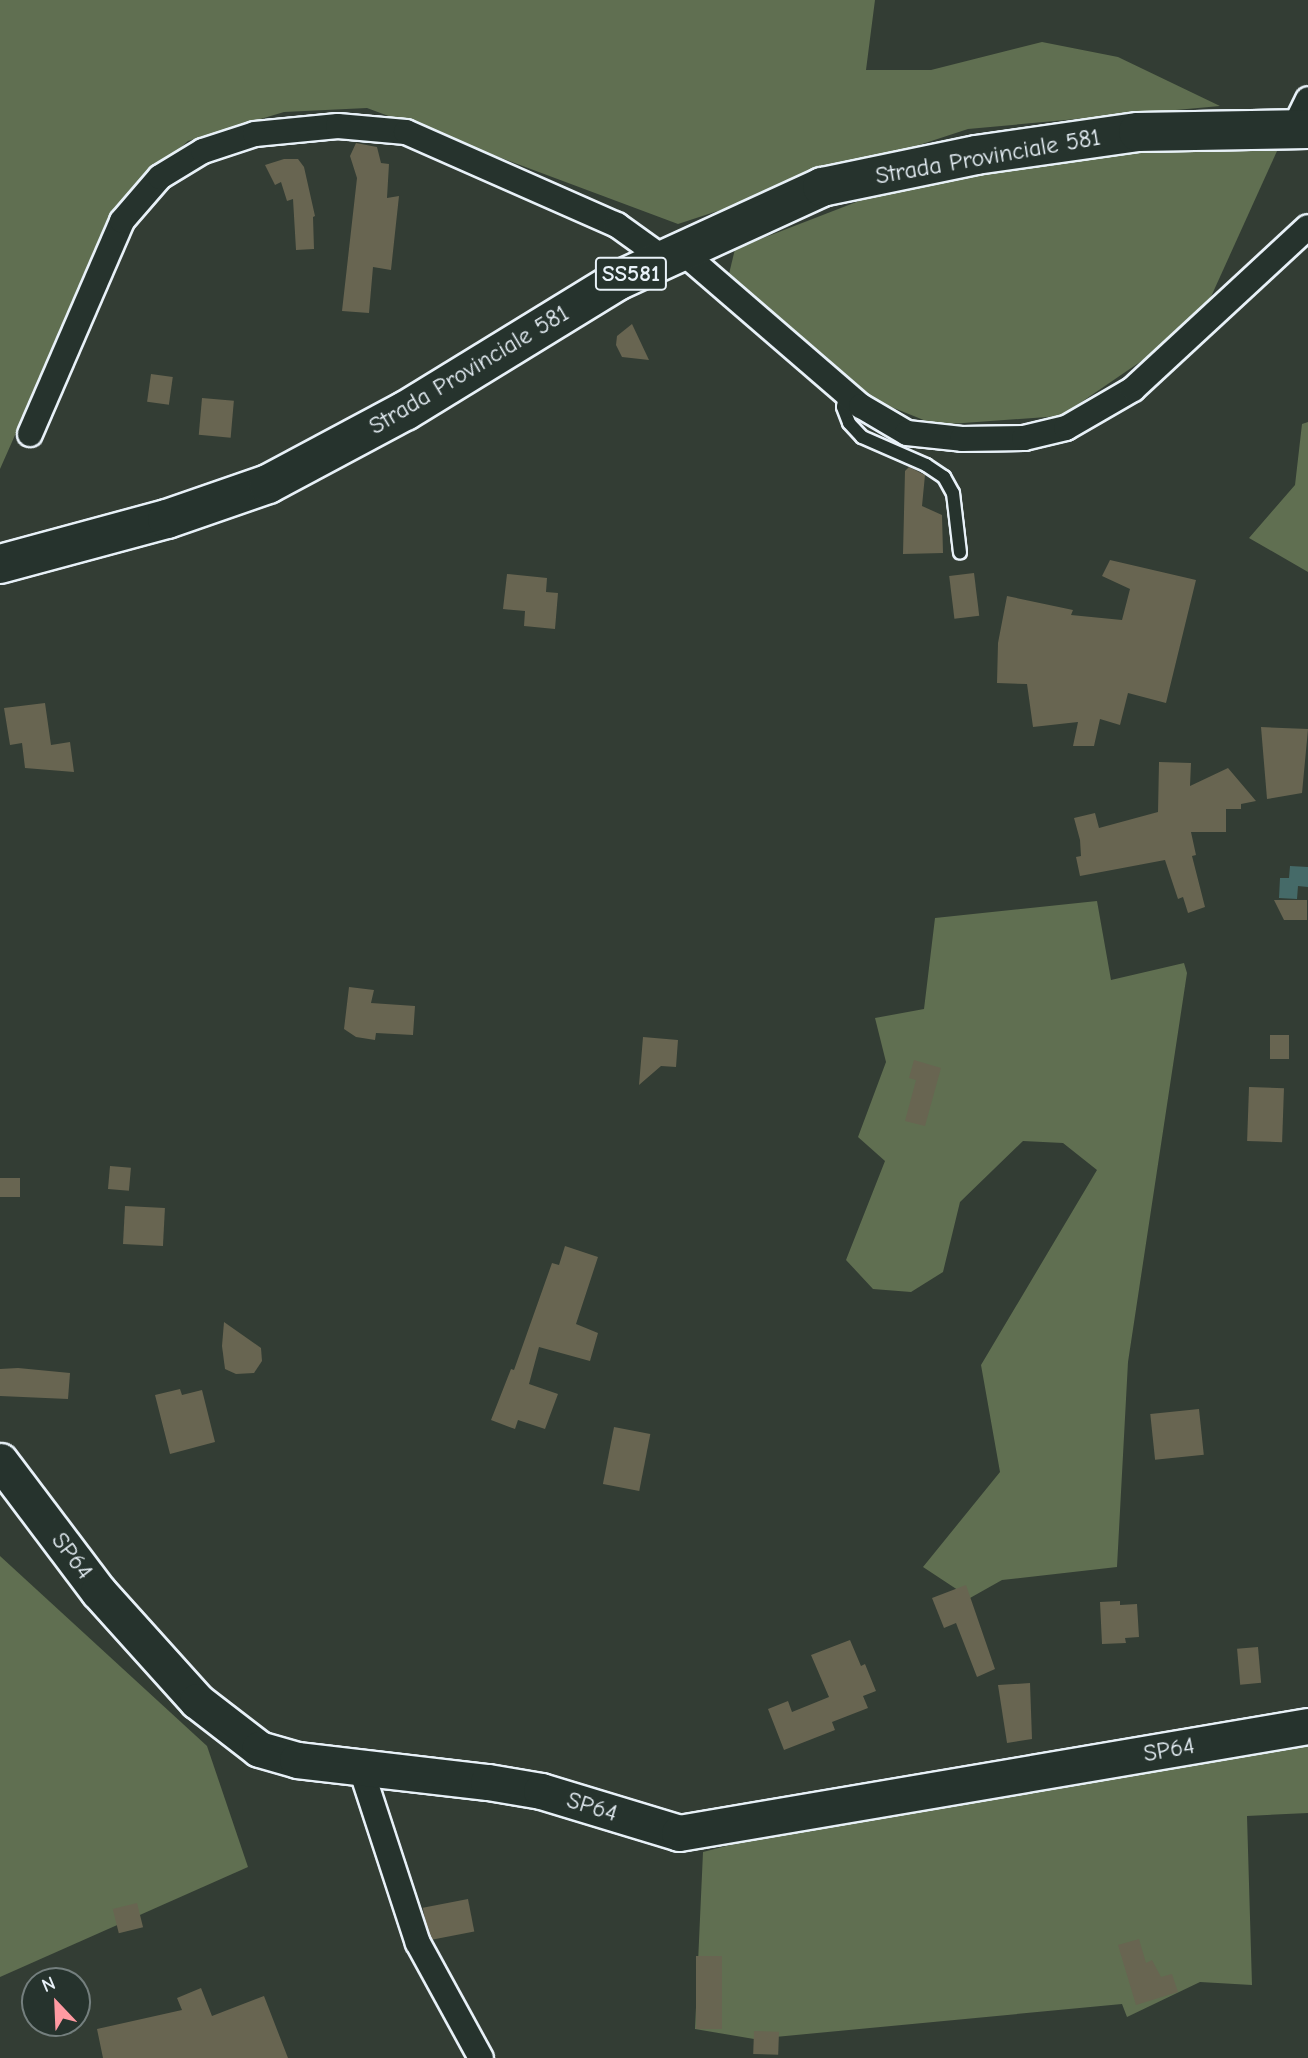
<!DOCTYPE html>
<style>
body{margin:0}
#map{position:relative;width:1308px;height:2058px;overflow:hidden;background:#333d34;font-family:"Comic Neue",sans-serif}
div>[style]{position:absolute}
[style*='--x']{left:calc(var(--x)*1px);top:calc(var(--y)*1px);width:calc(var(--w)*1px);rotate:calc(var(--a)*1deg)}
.green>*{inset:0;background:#606f51}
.water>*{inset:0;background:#456a68}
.building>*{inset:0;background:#686551;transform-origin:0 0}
.roads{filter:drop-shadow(2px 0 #e8f1f8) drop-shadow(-2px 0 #e8f1f8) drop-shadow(0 2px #e8f1f8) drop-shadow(0 -2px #e8f1f8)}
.lane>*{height:12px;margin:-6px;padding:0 6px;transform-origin:6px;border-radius:6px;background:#26332d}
.street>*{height:24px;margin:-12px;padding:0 12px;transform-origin:12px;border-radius:12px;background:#26332d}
.secondary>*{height:35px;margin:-17.5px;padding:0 17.5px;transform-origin:17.5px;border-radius:17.5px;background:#26332d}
.primary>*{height:38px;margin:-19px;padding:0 19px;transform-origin:19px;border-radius:19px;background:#26332d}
span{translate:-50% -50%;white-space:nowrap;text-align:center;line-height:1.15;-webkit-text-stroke:7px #26332d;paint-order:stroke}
.shield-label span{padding:2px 5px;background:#26332d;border:2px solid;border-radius:5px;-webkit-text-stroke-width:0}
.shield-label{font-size:23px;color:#e8f1f8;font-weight:700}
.street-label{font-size:24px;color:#e8f1f8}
.north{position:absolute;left:21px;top:1967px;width:70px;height:70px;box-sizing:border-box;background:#26332d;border:2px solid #747f7e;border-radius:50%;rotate:337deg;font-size:19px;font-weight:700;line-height:28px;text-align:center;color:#e8f1f8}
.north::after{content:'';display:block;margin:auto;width:24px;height:32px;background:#ff9aa2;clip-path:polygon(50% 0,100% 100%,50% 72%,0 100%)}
</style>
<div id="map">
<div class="green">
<div style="clip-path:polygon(0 0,875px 0,866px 70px,931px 70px,1042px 42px,1118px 57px,1220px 106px,968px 129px,678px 224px,367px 108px,284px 112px,188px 141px,117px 205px,0 469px)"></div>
<div style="clip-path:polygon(1091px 150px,1277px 151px,1200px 321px,1061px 416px,936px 425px,874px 400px,729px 274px,735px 249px,908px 182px)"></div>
<div style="clip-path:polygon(1308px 422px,1308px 572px,1249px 538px,1295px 485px,1302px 424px)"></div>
<div style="clip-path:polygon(1097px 901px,1111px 980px,1184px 963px,1187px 973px,1128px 1362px,1117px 1567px,1002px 1580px,970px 1598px,923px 1567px,1000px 1472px,981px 1365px,1097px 1170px,1063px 1143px,1023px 1141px,960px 1202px,943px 1272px,911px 1292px,873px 1289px,846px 1260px,885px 1161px,858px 1137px,886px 1062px,875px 1018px,924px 1009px,935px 918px)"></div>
<div style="clip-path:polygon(0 1556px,207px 1746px,248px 1867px,0 1977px)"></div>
<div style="clip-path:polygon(1308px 1738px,1308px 1813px,1247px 1816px,1252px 1985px,1200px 1982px,1127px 2017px,1122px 2004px,754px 2039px,695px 2029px,703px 1852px,959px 1786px)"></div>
</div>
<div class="water">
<div style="clip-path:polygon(1290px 866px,1308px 867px,1308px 887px,1298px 886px,1297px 899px,1279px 898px,1280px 878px,1289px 878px)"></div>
</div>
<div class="building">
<div style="clip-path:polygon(356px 143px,377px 147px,381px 163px,389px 164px,387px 198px,399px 196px,391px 270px,373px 267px,369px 313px,342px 311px,357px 178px,350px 156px)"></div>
<div style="clip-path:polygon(284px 159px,298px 159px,304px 167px,315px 216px,313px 217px,314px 249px,296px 250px,293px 199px,287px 201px,281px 182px,275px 185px,265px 165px)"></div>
<div style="clip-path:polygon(632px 324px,649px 360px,622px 357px,616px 345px,617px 336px)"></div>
<div style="left:151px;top:374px;width:22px;height:28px;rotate:8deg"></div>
<div style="left:202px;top:398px;width:32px;height:37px;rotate:5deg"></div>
<div style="clip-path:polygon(909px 467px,925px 475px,922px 506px,942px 515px,943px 553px,903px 554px,905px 471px)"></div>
<div style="clip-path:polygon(1110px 560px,1196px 580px,1166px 703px,1128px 693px,1120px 725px,1100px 719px,1094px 746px,1073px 746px,1078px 722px,1033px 727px,1027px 684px,997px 683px,998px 643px,1007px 596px,1073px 610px,1071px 615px,1122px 620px,1130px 589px,1102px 576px)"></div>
<div style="left:974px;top:573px;width:43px;height:25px;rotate:83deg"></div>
<div style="clip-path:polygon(507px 574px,547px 578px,546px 592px,558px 593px,555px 629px,524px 626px,525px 611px,503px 609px)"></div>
<div style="clip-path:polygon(45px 703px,51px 745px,70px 742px,74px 772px,25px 768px,22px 743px,10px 745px,4px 708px)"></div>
<div style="clip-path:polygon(1261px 727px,1308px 729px,1302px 793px,1267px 799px)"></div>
<div style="clip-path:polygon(1159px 762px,1191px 763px,1190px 786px,1228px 768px,1256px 801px,1241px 804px,1241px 809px,1226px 809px,1226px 832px,1191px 832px,1196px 855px,1192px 856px,1205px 907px,1188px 913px,1183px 897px,1178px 899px,1165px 860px,1080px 876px,1076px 857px,1081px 856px,1080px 840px,1074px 818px,1095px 813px,1099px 828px,1158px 812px)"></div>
<div style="clip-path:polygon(1274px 900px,1307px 900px,1307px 920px,1284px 920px)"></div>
<div style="clip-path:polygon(349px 987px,374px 990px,371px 1003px,415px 1006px,413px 1035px,376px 1033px,375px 1040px,356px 1037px,344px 1029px)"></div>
<div style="left:1270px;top:1035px;width:19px;height:24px"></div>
<div style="clip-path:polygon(643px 1037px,678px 1040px,676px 1067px,661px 1066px,639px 1085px)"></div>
<div style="clip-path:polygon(914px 1060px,941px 1068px,925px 1126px,905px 1121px,916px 1080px,909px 1078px)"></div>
<div style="left:1249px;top:1087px;width:35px;height:54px;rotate:2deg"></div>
<div style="left:110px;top:1166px;width:21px;height:23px;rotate:5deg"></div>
<div style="left:0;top:1178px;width:20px;height:19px"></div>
<div style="left:125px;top:1206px;width:40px;height:38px;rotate:3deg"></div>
<div style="clip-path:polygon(565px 1246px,598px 1257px,576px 1324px,598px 1333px,590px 1361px,539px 1347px,529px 1384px,558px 1394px,545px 1429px,518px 1420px,515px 1429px,491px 1420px,511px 1369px,514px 1370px,552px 1263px,559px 1265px)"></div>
<div style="clip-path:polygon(224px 1322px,261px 1348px,262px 1361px,254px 1373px,236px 1374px,225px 1369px,222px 1346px)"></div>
<div style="clip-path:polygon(18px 1368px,70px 1373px,68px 1399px,0 1396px,0 1369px)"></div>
<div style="clip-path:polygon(180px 1389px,182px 1395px,202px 1390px,215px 1442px,170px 1454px,155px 1395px)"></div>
<div style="left:1199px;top:1409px;width:46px;height:49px;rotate:84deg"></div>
<div style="left:614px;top:1427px;width:37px;height:58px;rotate:11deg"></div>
<div style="clip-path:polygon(966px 1585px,995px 1669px,977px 1677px,956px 1623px,944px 1628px,932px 1598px)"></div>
<div style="clip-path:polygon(1120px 1601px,1120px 1605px,1137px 1604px,1139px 1637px,1125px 1638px,1126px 1643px,1102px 1644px,1100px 1602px)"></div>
<div style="clip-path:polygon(850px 1640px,861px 1666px,865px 1664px,876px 1691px,863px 1696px,868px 1708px,832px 1722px,835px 1730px,784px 1750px,768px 1709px,788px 1701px,792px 1712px,829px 1697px,811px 1655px)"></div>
<div style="left:1258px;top:1647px;width:36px;height:21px;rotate:85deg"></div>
<div style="clip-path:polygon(1030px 1683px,1032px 1739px,1007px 1743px,998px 1685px)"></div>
<div style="left:468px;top:1899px;width:33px;height:46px;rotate:79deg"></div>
<div style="left:137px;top:1903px;width:25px;height:25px;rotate:76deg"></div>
<div style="clip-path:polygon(1139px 1939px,1146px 1963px,1152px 1960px,1161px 1977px,1172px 1974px,1178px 1992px,1136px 2005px,1118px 1945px)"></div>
<div style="left:696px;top:1956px;width:26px;height:73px"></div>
<div style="clip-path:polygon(201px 1988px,212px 2016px,264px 1996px,288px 2058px,103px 2058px,97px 2029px,182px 2010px,177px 1998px)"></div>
<div style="left:754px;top:2031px;width:25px;height:23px;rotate:2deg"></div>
</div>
<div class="roads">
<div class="lane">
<div style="--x:845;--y:393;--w:14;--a:98"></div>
<div style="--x:843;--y:407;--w:17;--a:69"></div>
<div style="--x:849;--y:423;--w:19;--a:47"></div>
<div style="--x:862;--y:437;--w:70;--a:23.6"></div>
<div style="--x:926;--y:465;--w:22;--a:34"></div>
<div style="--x:944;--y:477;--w:18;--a:61"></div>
<div style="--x:953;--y:493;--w:60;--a:83.3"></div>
</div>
<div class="street">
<div style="--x:1293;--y:130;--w:34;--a:-64"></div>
<div style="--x:680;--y:250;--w:239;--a:40.8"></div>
<div style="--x:861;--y:406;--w:53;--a:30.4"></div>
<div style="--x:907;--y:433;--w:55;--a:6.2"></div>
<div style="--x:962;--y:439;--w:62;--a:-0.9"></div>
<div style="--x:1024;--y:438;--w:43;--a:-13.4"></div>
<div style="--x:1066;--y:428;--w:78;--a:-30.2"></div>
<div style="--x:1133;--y:389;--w:238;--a:-42.8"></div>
<div style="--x:30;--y:434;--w:232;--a:-66.6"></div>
<div style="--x:122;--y:221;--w:58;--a:-49.2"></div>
<div style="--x:160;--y:177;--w:50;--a:-31.2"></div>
<div style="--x:203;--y:151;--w:55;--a:-18.1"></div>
<div style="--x:255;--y:134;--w:83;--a:-5.5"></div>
<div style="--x:338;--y:126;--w:68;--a:5"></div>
<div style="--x:406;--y:132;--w:231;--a:23.8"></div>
<div style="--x:617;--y:225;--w:57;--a:35.7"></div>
<div style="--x:360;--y:1766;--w:186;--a:71.9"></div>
<div style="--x:418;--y:1943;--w:131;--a:61.3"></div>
</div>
<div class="secondary">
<div style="--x:0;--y:1461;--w:163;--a:53"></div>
<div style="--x:98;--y:1591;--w:148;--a:48"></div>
<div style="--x:197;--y:1701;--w:78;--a:37.7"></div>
<div style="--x:259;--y:1749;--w:40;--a:16"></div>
<div style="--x:297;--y:1760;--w:192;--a:6.6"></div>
<div style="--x:488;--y:1782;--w:54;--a:9.6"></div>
<div style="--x:541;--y:1791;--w:144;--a:16.9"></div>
<div style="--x:679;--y:1833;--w:638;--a:-9.65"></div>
</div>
<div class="primary">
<div style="--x:0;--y:564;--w:173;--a:-15.1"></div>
<div style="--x:167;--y:519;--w:107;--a:-19.1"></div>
<div style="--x:268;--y:484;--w:155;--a:-28.1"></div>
<div style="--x:405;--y:411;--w:249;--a:-31.5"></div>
<div style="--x:617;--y:281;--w:226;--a:-24.6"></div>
<div style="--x:822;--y:187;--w:157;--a:-11.7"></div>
<div style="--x:976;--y:155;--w:164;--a:-8.1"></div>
<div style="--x:1138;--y:132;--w:170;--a:-1"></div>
</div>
</div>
<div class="shield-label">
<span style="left:631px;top:274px">SS581</span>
</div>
<div class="street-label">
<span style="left:988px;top:157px;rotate:-10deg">Strada Provinciale 581</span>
<span style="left:469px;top:370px;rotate:-31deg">Strada Provinciale 581</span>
<span style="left:72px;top:1556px;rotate:53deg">SP64</span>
<span style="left:1169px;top:1750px;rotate:-10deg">SP64</span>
<span style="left:592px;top:1807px;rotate:17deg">SP64</span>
</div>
<div class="north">N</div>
</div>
